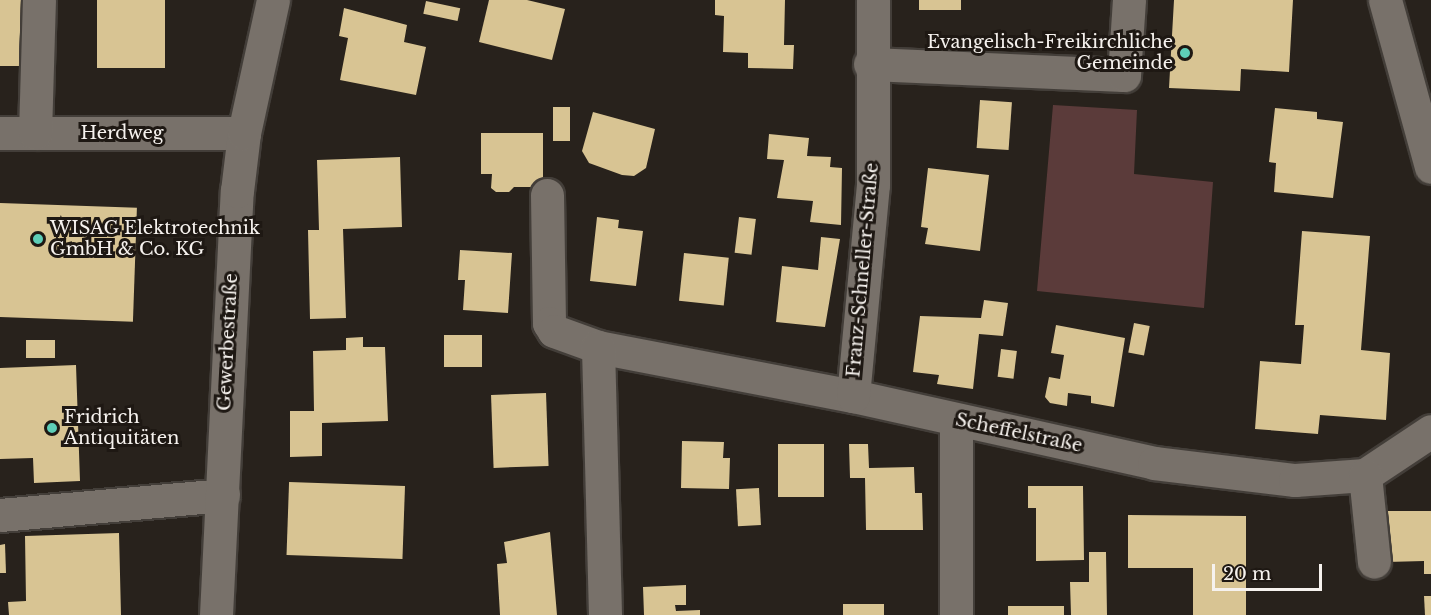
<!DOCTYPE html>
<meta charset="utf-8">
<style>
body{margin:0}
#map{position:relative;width:1431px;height:615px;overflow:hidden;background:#28221c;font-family:"Libre Baskerville",serif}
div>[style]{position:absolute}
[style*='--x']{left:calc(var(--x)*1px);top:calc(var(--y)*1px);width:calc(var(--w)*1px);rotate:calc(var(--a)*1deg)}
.green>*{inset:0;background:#5b3b3a}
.building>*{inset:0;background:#d8c493;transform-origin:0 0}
.roads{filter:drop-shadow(2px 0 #433e39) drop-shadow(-2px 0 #433e39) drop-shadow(0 2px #433e39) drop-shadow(0 -2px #433e39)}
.minor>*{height:33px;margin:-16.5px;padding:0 16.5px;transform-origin:16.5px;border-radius:16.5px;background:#78716a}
.dots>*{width:16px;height:16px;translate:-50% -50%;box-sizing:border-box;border:3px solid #1e1813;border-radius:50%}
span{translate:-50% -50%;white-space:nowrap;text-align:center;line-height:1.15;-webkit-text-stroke:6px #1e1813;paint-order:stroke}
.poi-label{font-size:18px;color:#f6f2ee}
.right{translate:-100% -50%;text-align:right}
.left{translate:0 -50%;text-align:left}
.street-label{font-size:18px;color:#f6f2ee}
.scale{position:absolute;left:1212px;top:564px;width:110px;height:27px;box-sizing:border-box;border:3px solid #f6f2ee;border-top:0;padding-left:8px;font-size:18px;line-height:21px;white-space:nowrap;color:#f6f2ee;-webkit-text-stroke:4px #1e1813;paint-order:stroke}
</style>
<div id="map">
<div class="green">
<div style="clip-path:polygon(1053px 105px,1137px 110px,1134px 174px,1213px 182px,1204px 308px,1037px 291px)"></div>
</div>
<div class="building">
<div style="left:0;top:0;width:30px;height:66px"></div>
<div style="left:97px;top:0;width:68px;height:68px"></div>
<div style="clip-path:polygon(489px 0,527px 0,565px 9px,552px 60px,479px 42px)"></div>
<div style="clip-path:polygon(715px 0,785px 0,784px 45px,794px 45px,793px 69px,748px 68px,748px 53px,723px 52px,724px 16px,715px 15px)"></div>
<div style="left:919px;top:0;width:42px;height:10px"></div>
<div style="clip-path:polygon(1174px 0,1293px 0,1289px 72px,1241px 69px,1240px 91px,1169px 88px)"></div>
<div style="left:426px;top:1px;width:35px;height:13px;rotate:12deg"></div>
<div style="clip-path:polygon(344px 8px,407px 25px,404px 42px,426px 47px,416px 95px,340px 80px,348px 38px,339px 36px)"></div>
<div style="left:980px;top:100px;width:32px;height:48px;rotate:4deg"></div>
<div style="left:553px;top:107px;width:17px;height:34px"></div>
<div style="clip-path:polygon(1275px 108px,1317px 112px,1317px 119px,1343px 122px,1333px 198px,1274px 192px,1276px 163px,1269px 162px)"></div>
<div style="clip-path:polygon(593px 112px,655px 129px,646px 168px,634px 176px,622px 175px,589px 163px,582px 151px)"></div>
<div style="clip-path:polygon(481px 133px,543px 133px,543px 187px,514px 187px,509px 192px,496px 192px,491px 188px,492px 174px,481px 174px)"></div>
<div style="clip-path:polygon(769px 134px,809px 138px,807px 156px,831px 157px,830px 167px,842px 168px,841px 225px,810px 222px,813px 201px,777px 198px,784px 160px,767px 159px)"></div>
<div style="clip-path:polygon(400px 157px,402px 227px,343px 229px,346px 318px,310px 319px,308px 230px,319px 230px,317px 160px)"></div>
<div style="clip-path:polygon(928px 168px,989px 175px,980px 251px,925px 244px,928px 228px,921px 227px)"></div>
<div style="left:0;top:203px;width:137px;height:114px;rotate:2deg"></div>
<div style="clip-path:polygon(597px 217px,619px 220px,618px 228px,643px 231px,636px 286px,590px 281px)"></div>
<div style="left:739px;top:217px;width:17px;height:36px;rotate:7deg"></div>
<div style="clip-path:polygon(1302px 231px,1370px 236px,1361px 350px,1390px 353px,1386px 420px,1320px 415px,1318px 434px,1255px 429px,1260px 361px,1301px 364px,1304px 325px,1295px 325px)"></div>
<div style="clip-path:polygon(821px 237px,840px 239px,825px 327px,776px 322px,782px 266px,818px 270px)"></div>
<div style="clip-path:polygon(460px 250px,512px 253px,508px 313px,463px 310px,465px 280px,458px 280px)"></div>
<div style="left:684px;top:253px;width:45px;height:48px;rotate:6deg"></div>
<div style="clip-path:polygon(984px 300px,1008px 303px,1003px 336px,979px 334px,973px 389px,937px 384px,939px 375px,913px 372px,920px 316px,981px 318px)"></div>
<div style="left:1134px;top:323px;width:16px;height:30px;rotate:11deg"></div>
<div style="clip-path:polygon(1056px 325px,1125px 338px,1114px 407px,1091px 403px,1091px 396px,1068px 393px,1067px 406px,1050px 403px,1045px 397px,1049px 377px,1060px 379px,1064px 355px,1051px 353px)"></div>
<div style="left:444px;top:335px;width:38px;height:32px"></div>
<div style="clip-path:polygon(363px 337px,363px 347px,385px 347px,388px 421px,322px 423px,322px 456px,290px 457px,290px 411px,314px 411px,313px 351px,346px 350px,346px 338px)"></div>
<div style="left:55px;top:340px;width:18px;height:29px;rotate:90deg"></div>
<div style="left:1001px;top:349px;width:16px;height:28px;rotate:7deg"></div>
<div style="clip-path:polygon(76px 365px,80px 481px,34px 483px,33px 458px,0 459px,0 368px)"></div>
<div style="left:546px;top:393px;width:73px;height:55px;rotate:88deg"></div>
<div style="clip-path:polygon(682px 441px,724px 442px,723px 458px,730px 458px,729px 489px,681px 488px)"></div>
<div style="left:778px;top:444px;width:46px;height:53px"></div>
<div style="clip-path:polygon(849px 444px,868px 444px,869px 468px,914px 467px,915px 493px,922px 493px,923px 530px,866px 530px,865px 478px,850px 478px)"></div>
<div style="left:405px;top:486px;width:73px;height:116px;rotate:92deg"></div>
<div style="clip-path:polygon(1028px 486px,1083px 486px,1084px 560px,1036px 561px,1036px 508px,1028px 508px)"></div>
<div style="left:759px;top:488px;width:37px;height:23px;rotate:87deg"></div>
<div style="clip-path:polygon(1387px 511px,1431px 511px,1431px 574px,1424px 574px,1424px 561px,1387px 562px)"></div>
<div style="clip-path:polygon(1128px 515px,1246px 516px,1246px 615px,1193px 615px,1193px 568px,1128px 568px)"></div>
<div style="clip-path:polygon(550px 532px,557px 615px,500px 615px,497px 564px,507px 563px,504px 542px)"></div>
<div style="clip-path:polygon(119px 533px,121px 615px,9px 615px,8px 602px,26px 601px,25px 536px)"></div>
<div style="clip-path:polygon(5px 544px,6px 573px,0 573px,0 545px)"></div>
<div style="clip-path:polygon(1089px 552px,1106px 552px,1107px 615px,1071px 615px,1070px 582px,1089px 582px)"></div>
<div style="clip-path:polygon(686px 585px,686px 605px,675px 605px,676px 611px,700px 610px,700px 615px,644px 615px,643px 587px)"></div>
<div style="clip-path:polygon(1424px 596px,1431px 596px,1431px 615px,1425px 615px)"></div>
<div style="left:884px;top:604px;width:11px;height:41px;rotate:90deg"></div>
<div style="left:1008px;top:606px;width:56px;height:9px"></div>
</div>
<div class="roads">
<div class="minor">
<div style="--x:1385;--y:0;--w:173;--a:74.6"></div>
<div style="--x:870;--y:64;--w:254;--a:2.5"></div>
<div style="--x:1124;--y:75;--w:75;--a:-86.2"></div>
<div style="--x:0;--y:133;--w:244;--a:0"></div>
<div style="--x:35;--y:133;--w:133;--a:-88.3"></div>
<div style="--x:547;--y:195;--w:128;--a:89.1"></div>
<div style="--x:549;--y:323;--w:9;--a:58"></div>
<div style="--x:554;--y:331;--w:47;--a:20"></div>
<div style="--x:598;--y:347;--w:260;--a:10.9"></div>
<div style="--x:853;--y:396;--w:308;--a:12.5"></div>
<div style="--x:1154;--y:463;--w:142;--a:6.9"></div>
<div style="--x:1295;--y:480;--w:70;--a:-4.1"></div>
<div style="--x:1365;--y:475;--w:79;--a:-33.7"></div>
<div style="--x:598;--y:347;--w:268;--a:88.5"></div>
<div style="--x:853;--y:396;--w:212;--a:-84.6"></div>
<div style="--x:873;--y:185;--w:185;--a:-90"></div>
<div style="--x:956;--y:420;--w:195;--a:90"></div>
<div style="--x:1365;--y:475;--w:87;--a:84.1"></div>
<div style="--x:0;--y:515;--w:224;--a:-5.1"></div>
<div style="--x:216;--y:615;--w:425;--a:-87.2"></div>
<div style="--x:237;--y:191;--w:58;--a:-83.1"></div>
<div style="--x:244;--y:133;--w:136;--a:-77.7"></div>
</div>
</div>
<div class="dots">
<div style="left:1185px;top:53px;background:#5eceb7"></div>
<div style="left:38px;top:239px;background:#5eceb7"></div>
<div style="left:52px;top:428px;background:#5eceb7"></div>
</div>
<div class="poi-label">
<span class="right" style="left:1173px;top:53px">Evangelisch-Freikirchliche<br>Gemeinde</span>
<span class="left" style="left:50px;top:239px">WISAG Elektrotechnik<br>GmbH &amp; Co. KG</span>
<span class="left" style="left:64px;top:428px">Fridrich<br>Antiquitäten</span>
</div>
<div class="street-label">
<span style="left:122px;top:133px">Herdweg</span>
<span style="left:863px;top:270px;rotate:-85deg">Franz-Schneller-Straße</span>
<span style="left:228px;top:342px;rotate:-87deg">Gewerbestraße</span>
<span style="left:1019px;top:433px;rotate:12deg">Scheffelstraße</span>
</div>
<div class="scale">20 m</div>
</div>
